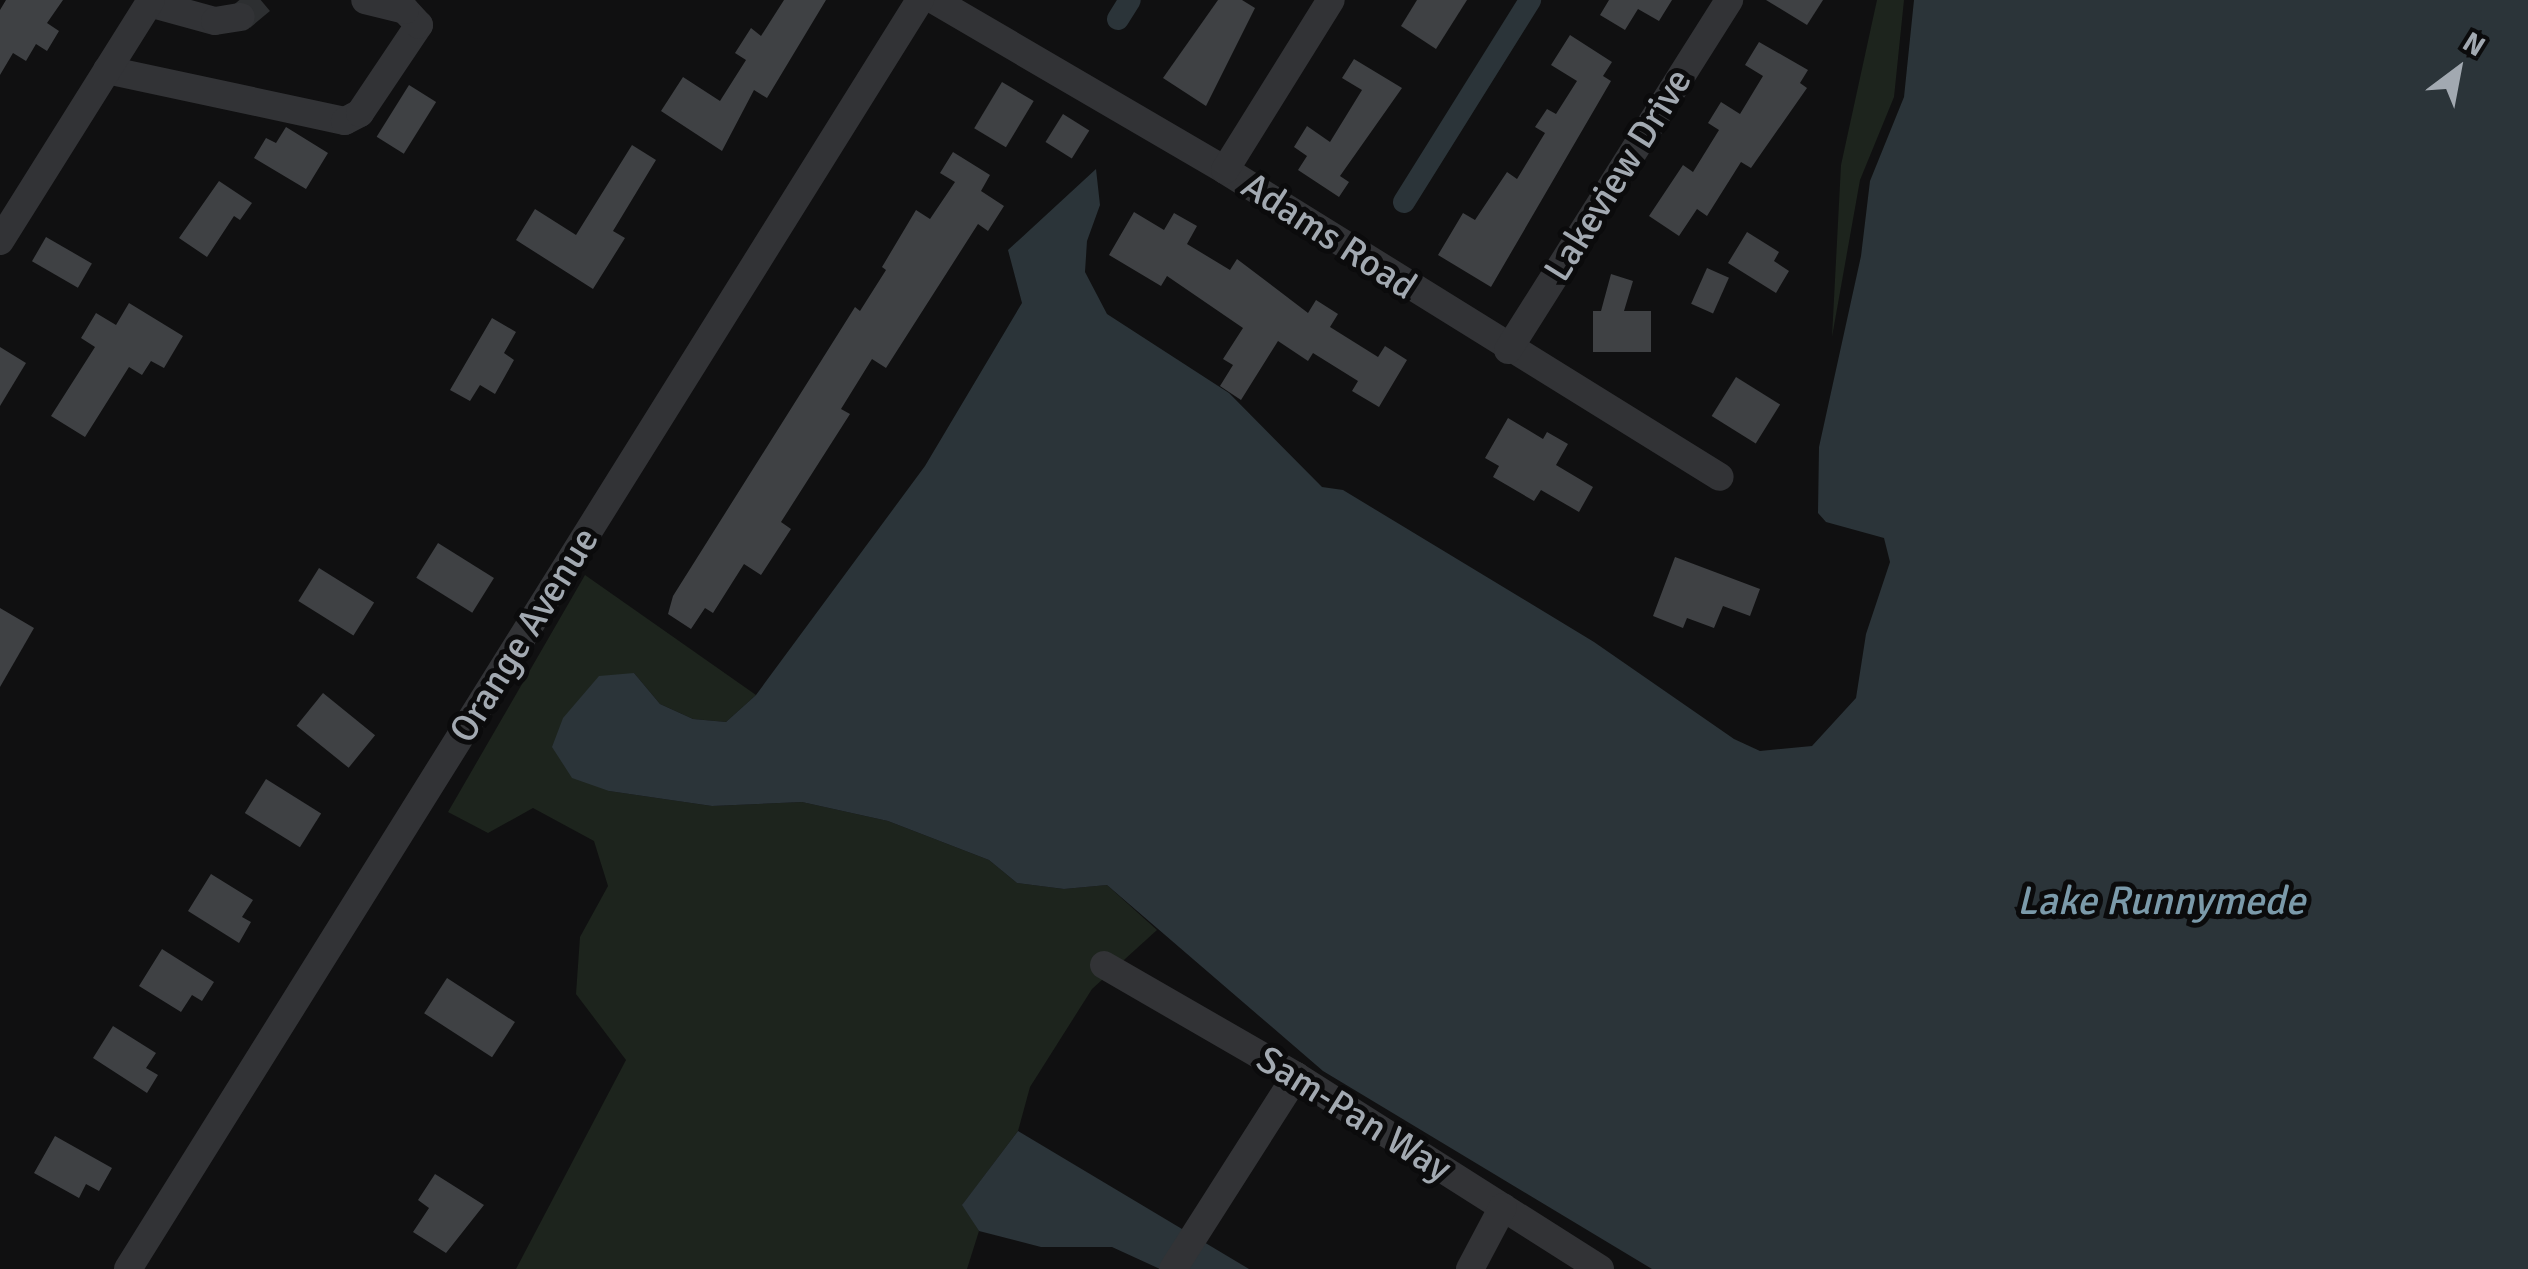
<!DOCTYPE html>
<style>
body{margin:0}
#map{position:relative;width:2528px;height:1269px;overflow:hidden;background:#101011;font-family:Signika,sans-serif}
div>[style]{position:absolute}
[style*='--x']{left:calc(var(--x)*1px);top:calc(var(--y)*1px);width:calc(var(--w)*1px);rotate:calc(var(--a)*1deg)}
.green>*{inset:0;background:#1d241d}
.water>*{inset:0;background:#2b3439}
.canal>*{height:22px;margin:-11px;padding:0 11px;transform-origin:11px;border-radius:11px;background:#2b3439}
.building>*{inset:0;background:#3f4144;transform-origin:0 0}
.minor-tunnel>*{height:28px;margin-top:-14px;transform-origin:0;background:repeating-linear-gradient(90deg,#2d2f31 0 28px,transparent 0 42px)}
.minor>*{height:28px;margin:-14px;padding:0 14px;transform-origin:14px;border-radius:14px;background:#323336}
span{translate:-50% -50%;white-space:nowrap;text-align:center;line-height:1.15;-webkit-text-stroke:10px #0b0b0c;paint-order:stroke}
.street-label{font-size:38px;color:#a2a9b1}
.water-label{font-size:40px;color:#7b9aaa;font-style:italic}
.north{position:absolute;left:2408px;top:20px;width:100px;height:100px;-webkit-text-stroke:8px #0b0b0c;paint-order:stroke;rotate:32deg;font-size:28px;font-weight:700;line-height:40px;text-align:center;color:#a2a9b1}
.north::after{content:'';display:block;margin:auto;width:35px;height:45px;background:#a2a9b1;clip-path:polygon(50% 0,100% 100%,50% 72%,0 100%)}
</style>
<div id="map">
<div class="green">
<div style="clip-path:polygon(1877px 0,1904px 0,1894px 97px,1860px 180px,1832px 337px,1841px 165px)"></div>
<div style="clip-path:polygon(585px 575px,756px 695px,726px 722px,693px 719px,660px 704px,634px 673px,609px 791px,712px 806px,802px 802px,888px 821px,989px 860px,1017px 883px,1064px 889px,1107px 885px,1157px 930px,1092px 989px,1030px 1087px,1018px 1131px,963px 1204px,979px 1231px,967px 1269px,516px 1269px,626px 1060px,576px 994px,580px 937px,608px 886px,594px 841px,533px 808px,488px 833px,448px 812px)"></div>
</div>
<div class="water">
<div style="clip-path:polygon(1914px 0,2528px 0,2528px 1269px,1652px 1269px,1323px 1071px,1107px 885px,1064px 889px,1017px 883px,989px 860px,888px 821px,802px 802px,712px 806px,609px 791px,572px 778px,552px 747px,563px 718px,599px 676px,634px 673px,660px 704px,693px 719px,726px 722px,756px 695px,925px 466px,1022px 303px,1008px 250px,1096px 169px,1100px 205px,1087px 241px,1085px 272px,1107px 314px,1229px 393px,1322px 487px,1343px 490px,1594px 642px,1734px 739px,1760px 751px,1812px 746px,1856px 698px,1866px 634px,1890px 562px,1884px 538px,1826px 522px,1818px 513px,1819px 447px,1861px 256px,1870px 181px,1904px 97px)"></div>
<div style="clip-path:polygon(1018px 1131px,1249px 1269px,1160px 1269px,1112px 1247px,1041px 1247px,979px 1231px,962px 1205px)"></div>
</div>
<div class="canal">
<div style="--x:1118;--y:19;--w:22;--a:-58"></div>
<div style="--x:1404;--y:202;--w:238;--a:-58"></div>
</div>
<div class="building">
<div style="clip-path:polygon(6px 0,63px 0,47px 23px,59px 31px,47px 51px,36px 44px,26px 61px,13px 53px,0 75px,0 10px)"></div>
<div style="clip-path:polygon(784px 0,826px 0,767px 98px,754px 90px,722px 151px,661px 111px,683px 77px,720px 101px,746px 60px,735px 53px,751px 28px,761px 36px)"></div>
<div style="clip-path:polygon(1218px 0,1242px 0,1255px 8px,1206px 106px,1163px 78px)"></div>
<div style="clip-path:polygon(1417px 0,1467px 0,1436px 49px,1401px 26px)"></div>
<div style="clip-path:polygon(1609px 0,1672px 0,1659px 21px,1638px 9px,1625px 30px,1600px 15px)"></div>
<div style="clip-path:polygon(1766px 0,1823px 0,1807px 25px)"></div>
<div style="clip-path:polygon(1570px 35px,1612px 62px,1603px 76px,1611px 81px,1491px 287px,1438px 255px,1463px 213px,1475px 220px,1507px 172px,1517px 179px,1545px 133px,1535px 127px,1547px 109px,1556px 114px,1577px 81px,1551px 65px)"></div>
<div style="clip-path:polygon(1759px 42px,1808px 70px,1800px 83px,1807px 88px,1751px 168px,1741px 162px,1707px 216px,1697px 209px,1679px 236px,1649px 216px,1683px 165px,1693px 172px,1719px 130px,1708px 123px,1721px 102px,1740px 114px,1763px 76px,1745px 65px)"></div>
<div style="clip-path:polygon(1354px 59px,1402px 88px,1340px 176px,1349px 182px,1339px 197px,1298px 170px,1307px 156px,1294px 147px,1307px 126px,1330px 142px,1362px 90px,1342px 78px)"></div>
<div style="left:1002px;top:82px;width:37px;height:54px;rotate:31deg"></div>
<div style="left:409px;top:85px;width:32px;height:61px;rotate:32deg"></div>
<div style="left:1063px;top:114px;width:31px;height:33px;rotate:32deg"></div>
<div style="clip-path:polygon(286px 127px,328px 153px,306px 189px,254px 158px,266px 138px,276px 143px)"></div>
<div style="clip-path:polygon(632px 145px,656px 160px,613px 231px,625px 238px,593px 289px,516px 240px,535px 209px,576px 235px)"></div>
<div style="clip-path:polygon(953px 152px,990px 175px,981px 191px,1004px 206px,988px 231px,978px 224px,886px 368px,872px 359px,841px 409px,850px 414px,781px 522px,791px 529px,761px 575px,744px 564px,713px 613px,705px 608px,691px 629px,668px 614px,673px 596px,855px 307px,860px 311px,886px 270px,882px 267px,916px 210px,930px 219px,955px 182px,940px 173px)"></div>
<div style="clip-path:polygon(219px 181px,252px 203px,240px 220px,234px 216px,207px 257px,179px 238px)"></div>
<div style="clip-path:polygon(1134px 212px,1164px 230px,1174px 213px,1197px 226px,1187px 244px,1230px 270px,1237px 259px,1308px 313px,1316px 300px,1338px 314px,1330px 327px,1378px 357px,1385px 346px,1407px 360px,1379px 407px,1352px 391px,1358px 381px,1313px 353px,1308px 361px,1278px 341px,1241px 400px,1220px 386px,1233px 365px,1223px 359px,1243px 328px,1167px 276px,1161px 286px,1109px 255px)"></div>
<div style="clip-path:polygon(1747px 232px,1779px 252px,1774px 261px,1789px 271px,1776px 293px,1728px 263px)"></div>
<div style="left:46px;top:237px;width:53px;height:28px;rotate:30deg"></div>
<div style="left:1707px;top:268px;width:24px;height:39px;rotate:24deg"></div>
<div style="clip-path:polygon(1611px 274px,1633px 281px,1624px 311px,1651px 311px,1651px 352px,1593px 352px,1593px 311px,1601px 311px)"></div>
<div style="clip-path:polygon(129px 303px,183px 336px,164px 368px,151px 361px,142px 375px,129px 367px,85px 437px,51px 416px,95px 347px,81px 338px,96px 313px,116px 325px)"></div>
<div style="clip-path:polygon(492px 318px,516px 332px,504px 353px,514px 360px,495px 394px,480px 385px,470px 401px,450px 390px)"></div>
<div style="clip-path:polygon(0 347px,26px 363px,0 406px)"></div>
<div style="left:1736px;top:377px;width:52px;height:46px;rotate:32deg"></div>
<div style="clip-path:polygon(1508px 418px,1543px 439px,1547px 432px,1568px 444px,1556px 465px,1593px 487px,1579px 512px,1541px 490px,1534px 501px,1493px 477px,1499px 466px,1485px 458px)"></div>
<div style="left:438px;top:543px;width:66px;height:41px;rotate:32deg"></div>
<div style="clip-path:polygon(1675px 557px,1760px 589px,1750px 616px,1723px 606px,1714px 628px,1687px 618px,1683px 628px,1653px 616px)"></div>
<div style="left:319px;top:568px;width:65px;height:39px;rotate:32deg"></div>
<div style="clip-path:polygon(0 608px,34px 628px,0 687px)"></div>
<div style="left:323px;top:693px;width:67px;height:42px;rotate:39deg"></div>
<div style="left:266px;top:779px;width:65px;height:40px;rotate:32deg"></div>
<div style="clip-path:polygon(211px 874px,253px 900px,242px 917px,251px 922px,239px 943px,188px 911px)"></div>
<div style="clip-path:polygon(162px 949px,214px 982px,202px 1001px,192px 995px,181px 1012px,139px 986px)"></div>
<div style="left:447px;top:978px;width:81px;height:42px;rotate:33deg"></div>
<div style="clip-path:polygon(113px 1026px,156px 1053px,146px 1068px,158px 1075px,147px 1093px,93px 1058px)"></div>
<div style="clip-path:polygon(55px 1136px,112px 1168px,99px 1191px,86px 1184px,79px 1198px,34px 1173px)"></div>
<div style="clip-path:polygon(435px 1174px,484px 1205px,446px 1253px,413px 1232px,429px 1208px,418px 1200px)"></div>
</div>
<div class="minor-tunnel">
<div style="--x:241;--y:17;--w:26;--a:-40"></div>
</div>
<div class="minor">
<div style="--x:934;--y:0;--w:337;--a:30.3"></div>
<div style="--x:1225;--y:170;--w:582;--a:31.81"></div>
<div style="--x:149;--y:3;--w:68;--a:15.3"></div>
<div style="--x:215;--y:21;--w:26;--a:-9"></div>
<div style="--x:107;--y:70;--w:243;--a:12.1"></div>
<div style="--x:345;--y:121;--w:17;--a:-28"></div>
<div style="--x:360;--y:113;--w:106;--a:-56.2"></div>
<div style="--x:419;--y:25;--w:21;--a:-133"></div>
<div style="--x:405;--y:10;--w:41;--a:-166"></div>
<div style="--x:1225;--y:170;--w:200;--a:-58.1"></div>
<div style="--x:0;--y:241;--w:284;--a:-57.9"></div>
<div style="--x:1508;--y:350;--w:414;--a:-57.7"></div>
<div style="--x:1104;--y:965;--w:222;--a:30"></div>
<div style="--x:1296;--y:1076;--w:360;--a:32.4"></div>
<div style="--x:128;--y:1269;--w:1496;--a:-58.03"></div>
<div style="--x:1173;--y:1269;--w:229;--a:-57.5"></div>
<div style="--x:1470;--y:1269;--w:70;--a:-62"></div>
</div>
<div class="street-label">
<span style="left:1618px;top:175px;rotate:-58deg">Lakeview Drive</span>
<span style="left:1329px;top:236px;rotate:33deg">Adams Road</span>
<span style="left:524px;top:635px;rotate:-58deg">Orange Avenue</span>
<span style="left:1354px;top:1114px;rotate:32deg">Sam-Pan Way</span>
</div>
<div class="water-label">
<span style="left:2161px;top:901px">Lake Runnymede</span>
</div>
<div class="north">N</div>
</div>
